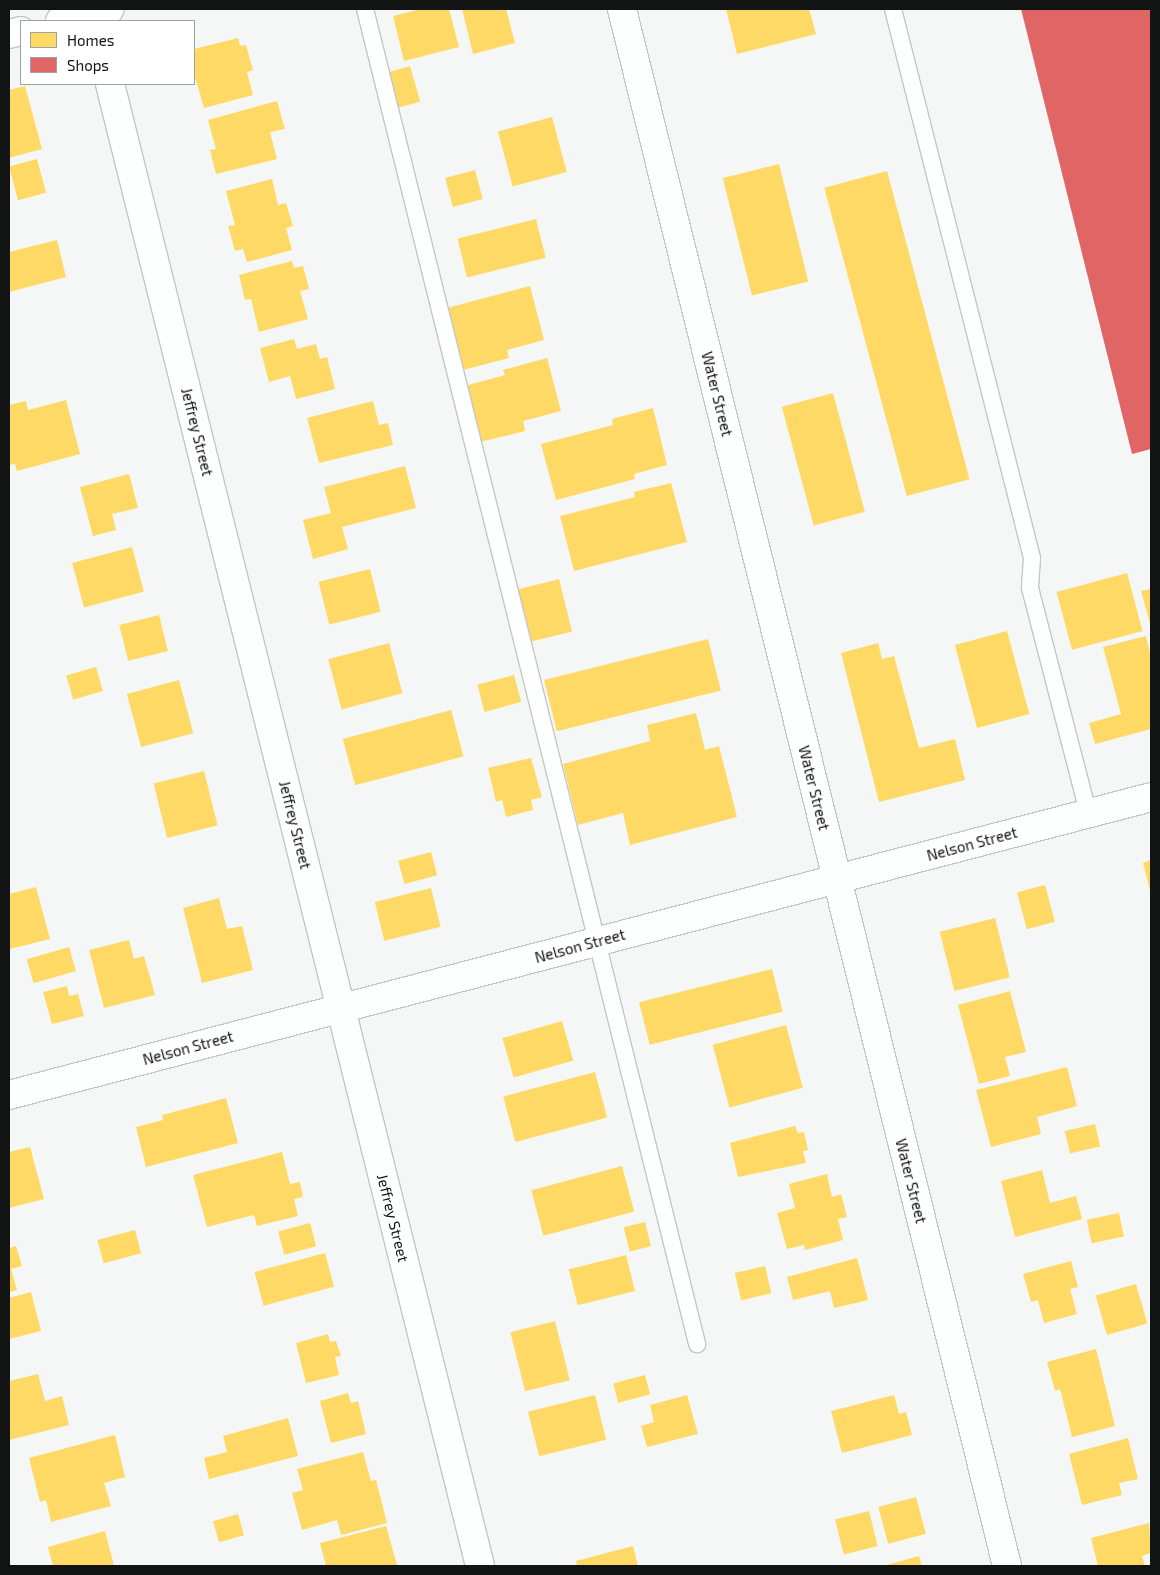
<!DOCTYPE html>
<style>
body{margin:0}
#map{position:relative;width:1160px;height:1575px;overflow:hidden;background:#f4f7f5;font-family:"Exo 2",sans-serif}
div>[style]{position:absolute}
[style*='--x']{left:calc(var(--x)*1px);top:calc(var(--y)*1px);width:calc(var(--w)*1px);rotate:calc(var(--a)*1deg)}
.homes>*{inset:0;background:#ffd966;transform-origin:0 0}
.shops>*{inset:0;background:#e06666}
.roads{filter:drop-shadow(1px 0 #c4c6c5) drop-shadow(-1px 0 #c4c6c5) drop-shadow(0 1px #c4c6c5) drop-shadow(0 -1px #c4c6c5)}
.service>*{height:16px;margin:-8px;padding:0 8px;transform-origin:8px;border-radius:8px;background:#fdfefe}
.minor>*{height:28px;margin:-14px;padding:0 14px;transform-origin:14px;border-radius:14px;background:#fdfefe}
span{translate:-50% -50%;white-space:nowrap;text-align:center;line-height:1.15;-webkit-text-stroke:5px #fff;paint-order:stroke}
.street-label{font-size:15px;color:#121413}
.frame{position:absolute;inset:0;border:10px solid #121413;pointer-events:none}
.legend{position:absolute;left:20px;top:20px;width:175px;height:65px;box-sizing:border-box;background:#fff;border:1px solid #a0a1a1;margin:0;padding:6px 9px;list-style:none;font-size:15px;color:#121413}
.legend li{display:flex;align-items:center;gap:10px;height:25px}
.legend b{width:25px;border:1px solid #a0a1a1}
</style>
<div id="map">
<div class="homes">
<div style="clip-path:polygon(421px 9px,449px 9px,459px 47px,404px 61px,393px 16px)"></div>
<div style="clip-path:polygon(462px 9px,506px 9px,515px 43px,473px 54px)"></div>
<div style="clip-path:polygon(726px 9px,809px 9px,816px 34px,737px 54px)"></div>
<div style="clip-path:polygon(238px 38px,240px 46px,246px 45px,253px 70px,247px 72px,253px 95px,204px 108px,194px 74px,194px 49px)"></div>
<div style="left:410px;top:66px;width:37px;height:29px;rotate:74deg"></div>
<div style="clip-path:polygon(25px 86px,42px 149px,9px 158px,9px 90px)"></div>
<div style="clip-path:polygon(277px 101px,285px 129px,270px 132px,277px 159px,216px 174px,210px 150px,216px 149px,208px 120px)"></div>
<div style="left:552px;top:117px;width:57px;height:56px;rotate:75deg"></div>
<div style="left:37px;top:159px;width:35px;height:29px;rotate:75deg"></div>
<div style="left:779px;top:164px;width:121px;height:58px;rotate:76deg"></div>
<div style="left:475px;top:170px;width:30px;height:31px;rotate:75deg"></div>
<div style="left:887px;top:171px;width:319px;height:65px;rotate:75deg"></div>
<div style="clip-path:polygon(272px 179px,278px 205px,286px 203px,293px 226px,286px 228px,292px 250px,247px 262px,243px 249px,235px 251px,228px 226px,235px 225px,226px 191px)"></div>
<div style="left:536px;top:219px;width:40px;height:81px;rotate:76deg"></div>
<div style="clip-path:polygon(57px 240px,66px 277px,9px 292px,9px 252px)"></div>
<div style="clip-path:polygon(292px 261px,294px 268px,303px 266px,309px 289px,300px 291px,308px 319px,259px 332px,251px 299px,245px 300px,239px 275px)"></div>
<div style="clip-path:polygon(530px 286px,544px 340px,507px 350px,509px 358px,459px 371px,443px 309px)"></div>
<div style="clip-path:polygon(294px 339px,297px 349px,316px 344px,320px 359px,327px 357px,335px 389px,296px 399px,290px 376px,269px 382px,260px 348px)"></div>
<div style="clip-path:polygon(547px 358px,561px 411px,523px 421px,525px 431px,476px 443px,461px 387px,505px 375px,503px 370px)"></div>
<div style="left:833px;top:393px;width:123px;height:53px;rotate:75deg"></div>
<div style="clip-path:polygon(66px 400px,80px 454px,17px 471px,15px 464px,9px 465px,9px 405px,26px 401px,28px 410px)"></div>
<div style="clip-path:polygon(373px 401px,379px 425px,388px 423px,393px 445px,319px 463px,307px 418px)"></div>
<div style="clip-path:polygon(653px 408px,667px 465px,634px 474px,635px 479px,556px 500px,541px 444px,613px 425px,612px 419px)"></div>
<div style="clip-path:polygon(405px 466px,416px 508px,342px 527px,348px 549px,313px 559px,303px 520px,331px 513px,324px 487px)"></div>
<div style="clip-path:polygon(129px 474px,138px 508px,112px 514px,116px 530px,93px 536px,80px 487px)"></div>
<div style="clip-path:polygon(671px 483px,687px 542px,574px 571px,560px 516px,635px 497px,634px 492px)"></div>
<div style="left:132px;top:547px;width:46px;height:62px;rotate:75deg"></div>
<div style="left:370px;top:569px;width:44px;height:53px;rotate:76deg"></div>
<div style="left:1127px;top:573px;width:60px;height:73px;rotate:75deg"></div>
<div style="left:559px;top:579px;width:54px;height:45px;rotate:76deg"></div>
<div style="clip-path:polygon(1151px 589px,1151px 627px,1141px 591px)"></div>
<div style="left:159px;top:615px;width:37px;height:41px;rotate:76deg"></div>
<div style="left:1007px;top:631px;width:86px;height:54px;rotate:75deg"></div>
<div style="clip-path:polygon(1146px 636px,1151px 657px,1151px 729px,1095px 744px,1089px 723px,1121px 714px,1103px 647px)"></div>
<div style="left:708px;top:639px;width:53px;height:169px;rotate:76deg"></div>
<div style="left:389px;top:643px;width:52px;height:63px;rotate:75deg"></div>
<div style="clip-path:polygon(878px 643px,882px 659px,894px 656px,919px 748px,955px 739px,965px 780px,879px 802px,841px 653px)"></div>
<div style="left:96px;top:667px;width:25px;height:31px;rotate:74deg"></div>
<div style="left:514px;top:675px;width:28px;height:38px;rotate:75deg"></div>
<div style="left:179px;top:680px;width:55px;height:54px;rotate:75deg"></div>
<div style="left:451px;top:710px;width:48px;height:112px;rotate:75deg"></div>
<div style="clip-path:polygon(696px 713px,705px 750px,719px 746px,737px 817px,630px 845px,623px 813px,578px 825px,563px 764px,650px 741px,647px 725px)"></div>
<div style="clip-path:polygon(531px 758px,542px 797px,531px 800px,533px 810px,506px 817px,502px 800px,496px 802px,488px 768px)"></div>
<div style="left:204px;top:771px;width:56px;height:52px;rotate:76deg"></div>
<div style="left:431px;top:852px;width:24px;height:34px;rotate:75deg"></div>
<div style="clip-path:polygon(1151px 860px,1151px 894px,1143px 863px)"></div>
<div style="left:1045px;top:885px;width:38px;height:29px;rotate:75deg"></div>
<div style="clip-path:polygon(36px 887px,50px 939px,10px 949px,9px 894px)"></div>
<div style="left:431px;top:888px;width:40px;height:58px;rotate:76deg"></div>
<div style="clip-path:polygon(219px 898px,227px 929px,242px 926px,253px 970px,202px 983px,183px 908px)"></div>
<div style="left:995px;top:918px;width:61px;height:57px;rotate:76deg"></div>
<div style="clip-path:polygon(129px 940px,134px 959px,144px 956px,155px 995px,104px 1008px,89px 950px)"></div>
<div style="left:69px;top:947px;width:25px;height:44px;rotate:74deg"></div>
<div style="left:772px;top:969px;width:44px;height:137px;rotate:76deg"></div>
<div style="clip-path:polygon(67px 986px,69px 996px,78px 994px,84px 1016px,52px 1024px,43px 992px)"></div>
<div style="clip-path:polygon(1010px 991px,1026px 1052px,1005px 1057px,1010px 1076px,979px 1084px,958px 1005px)"></div>
<div style="left:562px;top:1021px;width:41px;height:62px;rotate:74deg"></div>
<div style="left:786px;top:1025px;width:65px;height:76px;rotate:75deg"></div>
<div style="clip-path:polygon(1067px 1067px,1077px 1106px,1037px 1117px,1041px 1134px,991px 1147px,976px 1090px)"></div>
<div style="left:595px;top:1072px;width:47px;height:95px;rotate:75deg"></div>
<div style="clip-path:polygon(226px 1098px,238px 1143px,146px 1167px,136px 1127px,163px 1120px,162px 1115px)"></div>
<div style="left:1095px;top:1124px;width:23px;height:31px;rotate:77deg"></div>
<div style="clip-path:polygon(795px 1126px,798px 1133px,804px 1132px,808px 1150px,803px 1151px,806px 1163px,738px 1177px,730px 1143px)"></div>
<div style="clip-path:polygon(30px 1147px,44px 1199px,9px 1208px,9px 1152px)"></div>
<div style="clip-path:polygon(282px 1152px,290px 1184px,300px 1182px,303px 1197px,294px 1199px,298px 1216px,257px 1226px,254px 1215px,207px 1227px,193px 1175px)"></div>
<div style="left:622px;top:1166px;width:47px;height:94px;rotate:75deg"></div>
<div style="clip-path:polygon(1042px 1170px,1050px 1203px,1076px 1196px,1082px 1219px,1015px 1237px,1001px 1181px)"></div>
<div style="clip-path:polygon(827px 1174px,832px 1197px,841px 1194px,847px 1217px,838px 1219px,843px 1240px,805px 1250px,804px 1245px,787px 1249px,777px 1213px,795px 1208px,789px 1184px)"></div>
<div style="left:1119px;top:1213px;width:24px;height:33px;rotate:78deg"></div>
<div style="left:645px;top:1222px;width:25px;height:22px;rotate:76deg"></div>
<div style="left:310px;top:1223px;width:24px;height:33px;rotate:75deg"></div>
<div style="left:135px;top:1230px;width:24px;height:39px;rotate:75deg"></div>
<div style="clip-path:polygon(16px 1246px,22px 1266px,11px 1269px,17px 1290px,9px 1292px,9px 1248px)"></div>
<div style="left:325px;top:1253px;width:35px;height:73px;rotate:75deg"></div>
<div style="left:626px;top:1255px;width:37px;height:59px;rotate:76deg"></div>
<div style="clip-path:polygon(857px 1258px,868px 1300px,834px 1308px,830px 1291px,793px 1300px,787px 1277px)"></div>
<div style="clip-path:polygon(1071px 1261px,1078px 1287px,1070px 1289px,1077px 1314px,1044px 1323px,1038px 1300px,1031px 1302px,1023px 1274px)"></div>
<div style="left:765px;top:1266px;width:28px;height:31px;rotate:77deg"></div>
<div style="left:1136px;top:1284px;width:41px;height:42px;rotate:74deg"></div>
<div style="clip-path:polygon(31px 1292px,41px 1331px,9px 1339px,9px 1298px)"></div>
<div style="left:555px;top:1321px;width:61px;height:46px;rotate:76deg"></div>
<div style="clip-path:polygon(328px 1334px,330px 1342px,336px 1341px,341px 1356px,335px 1357px,339px 1375px,306px 1383px,296px 1343px)"></div>
<div style="clip-path:polygon(1096px 1349px,1115px 1426px,1072px 1437px,1060px 1389px,1055px 1391px,1047px 1362px)"></div>
<div style="clip-path:polygon(38px 1374px,45px 1401px,62px 1396px,69px 1425px,9px 1440px,9px 1381px)"></div>
<div style="left:645px;top:1375px;width:20px;height:33px;rotate:75deg"></div>
<div style="clip-path:polygon(348px 1393px,351px 1403px,358px 1401px,366px 1434px,331px 1443px,320px 1401px)"></div>
<div style="left:595px;top:1395px;width:46px;height:69px;rotate:76deg"></div>
<div style="clip-path:polygon(687px 1395px,698px 1434px,647px 1447px,641px 1426px,654px 1422px,650px 1405px)"></div>
<div style="clip-path:polygon(894px 1395px,899px 1414px,906px 1412px,912px 1435px,842px 1453px,831px 1411px)"></div>
<div style="clip-path:polygon(288px 1418px,298px 1456px,209px 1479px,204px 1458px,227px 1452px,223px 1436px)"></div>
<div style="clip-path:polygon(115px 1435px,125px 1477px,104px 1483px,111px 1506px,51px 1522px,46px 1500px,40px 1502px,29px 1458px)"></div>
<div style="clip-path:polygon(1128px 1438px,1138px 1479px,1119px 1483px,1122px 1495px,1082px 1505px,1069px 1454px)"></div>
<div style="clip-path:polygon(363px 1452px,371px 1481px,376px 1480px,387px 1523px,341px 1535px,337px 1520px,302px 1530px,292px 1493px,303px 1490px,297px 1469px)"></div>
<div style="left:916px;top:1497px;width:38px;height:39px;rotate:75deg"></div>
<div style="left:869px;top:1511px;width:36px;height:35px;rotate:76deg"></div>
<div style="left:238px;top:1514px;width:22px;height:26px;rotate:74deg"></div>
<div style="clip-path:polygon(1149px 1523px,1151px 1553px,1142px 1556px,1145px 1566px,1098px 1566px,1091px 1538px)"></div>
<div style="clip-path:polygon(386px 1526px,397px 1565px,326px 1566px,320px 1543px)"></div>
<div style="clip-path:polygon(105px 1531px,114px 1566px,53px 1566px,48px 1547px)"></div>
<div style="clip-path:polygon(633px 1546px,638px 1566px,577px 1566px,576px 1561px)"></div>
<div style="clip-path:polygon(919px 1556px,922px 1566px,883px 1566px)"></div>
</div>
<div class="shops">
<div style="clip-path:polygon(1021px 9px,1151px 9px,1151px 449px,1132px 454px)"></div>
</div>
<div class="roads">
<div class="service">
<div style="--x:365;--y:9;--w:1376;--a:76.03"></div>
<div style="--x:893;--y:9;--w:566;--a:75.79"></div>
<div style="--x:1032;--y:558;--w:30;--a:94"></div>
<div style="--x:1030;--y:588;--w:232;--a:75.5"></div>
</div>
<div class="minor">
<div style="--x:622;--y:9;--w:1604;--a:76.11"></div>
<div style="--x:60;--y:21;--w:51;--a:-13.5"></div>
<div style="--x:9;--y:34;--w:12;--a:-14"></div>
<div style="--x:110;--y:84;--w:1527;--a:75.98"></div>
<div style="--x:9;--y:1095;--w:1180;--a:-14.62"></div>
</div>
</div>
<div class="street-label">
<span style="left:717px;top:394px;rotate:76deg">Water Street</span>
<span style="left:197px;top:432px;rotate:76deg">Jeffrey Street</span>
<span style="left:814px;top:788px;rotate:76deg">Water Street</span>
<span style="left:295px;top:825px;rotate:76deg">Jeffrey Street</span>
<span style="left:972px;top:844px;rotate:-15deg">Nelson Street</span>
<span style="left:580px;top:946px;rotate:-15deg">Nelson Street</span>
<span style="left:188px;top:1048px;rotate:-15deg">Nelson Street</span>
<span style="left:911px;top:1181px;rotate:76deg">Water Street</span>
<span style="left:393px;top:1218px;rotate:76deg">Jeffrey Street</span>
</div>
<div class="frame"></div>
<ul class="legend">
<li><b style="height:14px;background:#ffd966"></b>Homes</li>
<li><b style="height:14px;background:#e06666"></b>Shops</li>
</ul>
</div>
